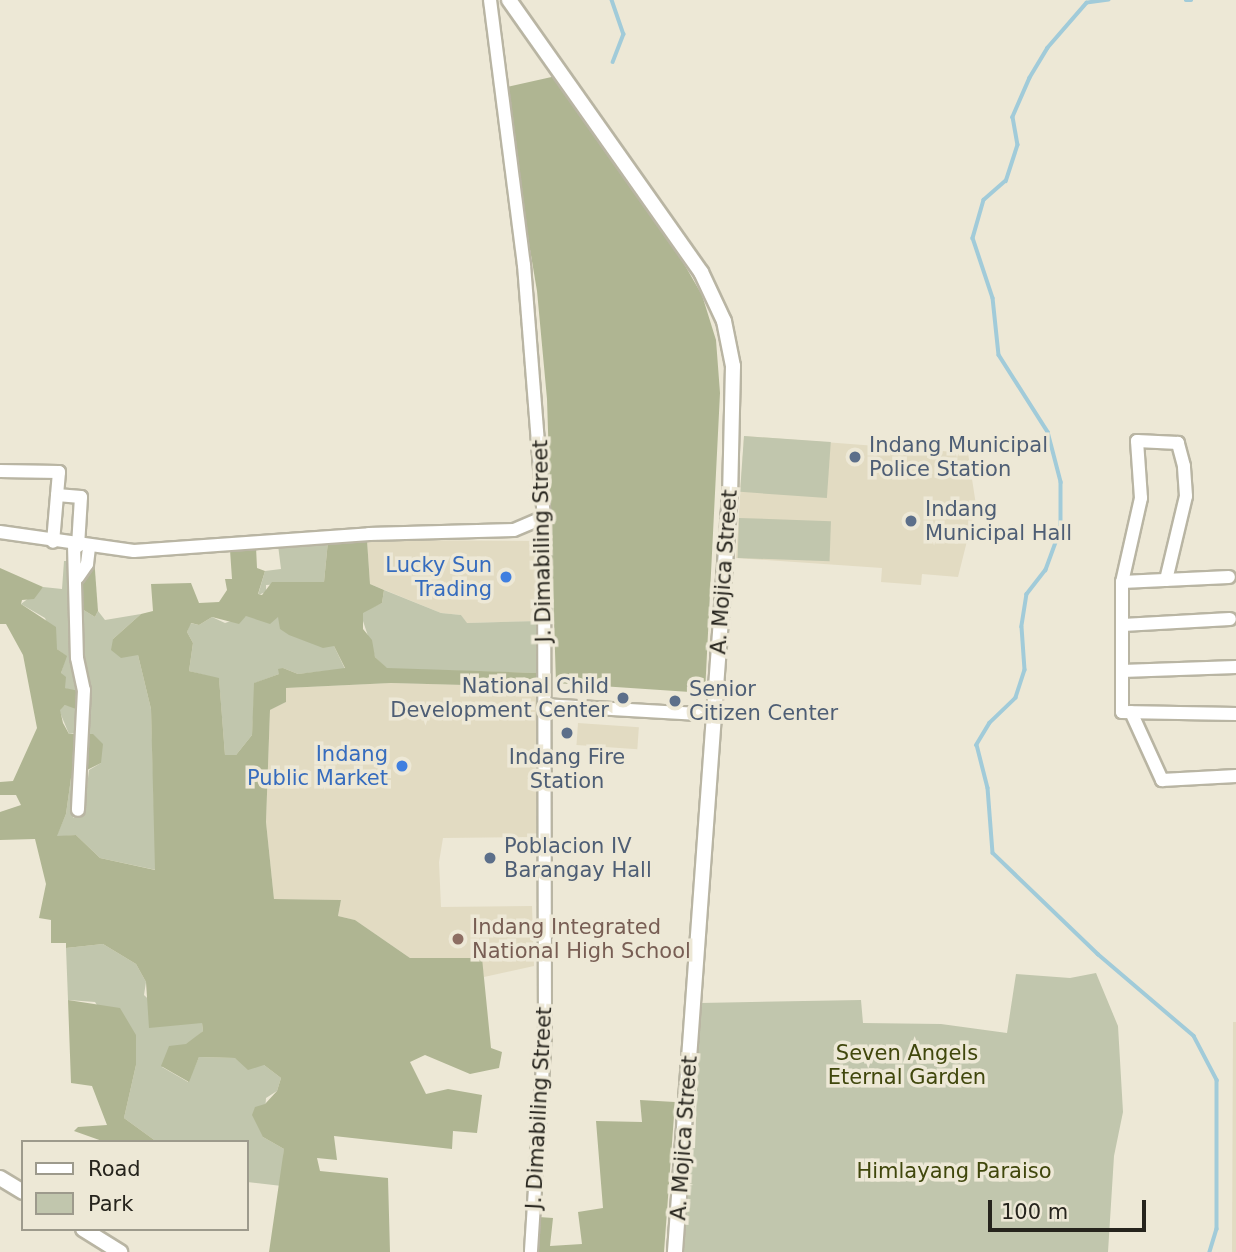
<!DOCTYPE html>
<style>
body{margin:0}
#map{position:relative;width:1236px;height:1252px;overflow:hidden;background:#ede8d6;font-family:"DejaVu Sans",sans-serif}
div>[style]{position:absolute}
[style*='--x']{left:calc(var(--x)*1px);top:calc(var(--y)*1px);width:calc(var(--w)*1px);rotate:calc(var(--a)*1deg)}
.built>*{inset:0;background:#e2dbc2;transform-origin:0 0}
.green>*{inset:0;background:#c1c6ad;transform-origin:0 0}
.forest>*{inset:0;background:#afb592}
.stream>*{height:3.5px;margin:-1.75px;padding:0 1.75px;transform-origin:1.75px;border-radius:1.75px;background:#a1cbd9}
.roads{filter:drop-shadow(2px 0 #b9b5a3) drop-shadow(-2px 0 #b9b5a3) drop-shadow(0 2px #b9b5a3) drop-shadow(0 -2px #b9b5a3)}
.minor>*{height:12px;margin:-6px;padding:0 6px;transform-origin:6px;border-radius:6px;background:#fff}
.major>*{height:14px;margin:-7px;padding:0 7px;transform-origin:7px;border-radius:7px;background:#fff}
.dots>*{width:19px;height:19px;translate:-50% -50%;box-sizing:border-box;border:4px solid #ede8d6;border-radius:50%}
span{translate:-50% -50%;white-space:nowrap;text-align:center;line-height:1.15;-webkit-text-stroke:7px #ede8d6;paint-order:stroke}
.service-label{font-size:21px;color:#4e5e75}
.left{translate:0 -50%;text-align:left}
.right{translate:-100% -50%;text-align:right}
.street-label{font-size:21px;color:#26241d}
.shop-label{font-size:21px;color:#366cbe}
.education-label{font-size:21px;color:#785e54}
.park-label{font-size:21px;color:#40470c}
.legend{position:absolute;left:21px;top:1140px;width:228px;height:91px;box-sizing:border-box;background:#ede8d6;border:2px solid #9d9a8c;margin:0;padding:9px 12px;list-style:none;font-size:21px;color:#26241d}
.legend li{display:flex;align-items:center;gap:14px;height:35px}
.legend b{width:35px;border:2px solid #9d9a8c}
.scale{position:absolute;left:988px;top:1200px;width:158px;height:32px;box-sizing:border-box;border:4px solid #26241d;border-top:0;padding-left:9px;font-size:21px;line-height:24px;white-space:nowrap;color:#26241d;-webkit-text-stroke:5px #ede8d6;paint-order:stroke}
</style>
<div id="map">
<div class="built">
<div style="clip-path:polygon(744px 436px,968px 453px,976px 505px,958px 577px,922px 574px,921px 585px,881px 582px,882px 568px,736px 558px)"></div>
<div style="clip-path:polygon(367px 540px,540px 541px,539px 621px,466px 623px,461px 615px,441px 613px,370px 584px)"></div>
<div style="clip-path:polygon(391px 683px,537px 687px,537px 837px,443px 838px,439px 862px,441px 907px,532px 906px,534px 966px,484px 977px,481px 958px,410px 958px,355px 920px,338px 916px,341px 900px,274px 899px,266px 822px,270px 710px,286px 702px,286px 688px)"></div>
<div style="left:578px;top:723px;width:61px;height:22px;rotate:4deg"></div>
<div style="clip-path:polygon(1233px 1022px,1236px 1022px,1236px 1252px,1232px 1252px)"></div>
</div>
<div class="green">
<div style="left:744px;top:436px;width:87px;height:56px;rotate:4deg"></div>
<div style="left:739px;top:518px;width:92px;height:40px;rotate:2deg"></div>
<div style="clip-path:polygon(328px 541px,324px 582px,266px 585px,266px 592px,258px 595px,265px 571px,281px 569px,278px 545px)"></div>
<div style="clip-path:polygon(64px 561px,70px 561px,80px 695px,65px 688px,61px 673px,66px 656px,57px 649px,45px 618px,21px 604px,43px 587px,62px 589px)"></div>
<div style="clip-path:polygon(384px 590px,441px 613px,461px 615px,467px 623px,539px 621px,537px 673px,387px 669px,375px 657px,362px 618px,362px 612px,382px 603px)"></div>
<div style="clip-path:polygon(82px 609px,95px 617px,98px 611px,105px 620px,141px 614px,113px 639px,138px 655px,151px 709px,156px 870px,100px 858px,76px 835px,56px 837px,66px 814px,71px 778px,74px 777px,73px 818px,84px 811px,89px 770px,101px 763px,87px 734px)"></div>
<div style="clip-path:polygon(246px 616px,278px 617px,334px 646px,345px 669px,298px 674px,283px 668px,279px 674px,255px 683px,252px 735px,236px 755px,225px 755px,219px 679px,189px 671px,193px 643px,187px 632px,190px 623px,199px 625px,212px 617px,225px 623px)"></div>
<div style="clip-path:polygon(65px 705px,78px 706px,76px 733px,69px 734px,59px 710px)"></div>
<div style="clip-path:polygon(103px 944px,136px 964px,146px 982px,144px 995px,173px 1023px,202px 1023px,203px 1031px,162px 1067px,188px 1082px,199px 1057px,235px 1058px,264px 1065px,281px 1078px,277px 1091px,266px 1098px,263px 1137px,284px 1149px,282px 1186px,247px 1182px,247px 1142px,157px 1142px,124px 1118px,136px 1065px,95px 1002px,68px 1000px,66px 948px)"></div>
<div style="clip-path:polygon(1096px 973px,1118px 1026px,1123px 1112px,1114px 1156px,1108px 1252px,684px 1252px,688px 1149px,695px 1148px,700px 1003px,861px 1000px,863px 1023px,941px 1024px,1007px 1033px,1016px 974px,1070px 978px)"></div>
</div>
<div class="forest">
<div style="clip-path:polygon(556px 76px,584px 108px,676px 250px,702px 295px,716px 340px,720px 393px,705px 693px,556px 683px,547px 399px,537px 291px,503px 88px)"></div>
<div style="clip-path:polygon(evenodd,367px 540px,370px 584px,384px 590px,382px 603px,363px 613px,363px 629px,372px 640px,375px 657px,387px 668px,537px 673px,537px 687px,391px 683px,286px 688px,286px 702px,270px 710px,266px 822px,274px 899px,341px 900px,338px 916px,355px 920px,410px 958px,482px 958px,491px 1048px,502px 1052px,499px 1068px,470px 1074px,425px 1055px,410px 1062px,426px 1094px,448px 1089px,482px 1095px,477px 1133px,453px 1131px,452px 1149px,334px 1136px,337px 1160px,317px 1158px,320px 1171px,388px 1178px,390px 1252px,269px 1252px,284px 1149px,263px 1137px,252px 1115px,255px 1107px,265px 1104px,277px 1091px,281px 1078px,264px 1065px,248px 1070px,235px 1058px,199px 1057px,189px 1082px,161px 1066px,169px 1046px,186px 1044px,203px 1031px,202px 1023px,149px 1028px,146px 982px,136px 964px,103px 944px,66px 948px,66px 943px,51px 943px,51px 920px,39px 918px,46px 884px,35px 839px,0 840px,0 812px,21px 805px,16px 795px,0 795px,0 782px,13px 781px,37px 728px,23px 655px,6px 624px,0 624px,0 568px,43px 587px,34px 599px,22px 600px,21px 604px,56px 627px,57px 649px,67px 656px,61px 673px,66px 677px,65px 688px,79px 691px,76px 709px,65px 705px,60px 710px,63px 723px,69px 734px,93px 734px,103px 744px,101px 763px,71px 778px,66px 814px,57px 836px,76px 835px,100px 858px,155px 870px,151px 709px,138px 655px,121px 658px,111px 650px,113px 639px,141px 614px,153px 611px,151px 584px,191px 583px,199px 603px,219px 602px,227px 590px,225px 579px,232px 579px,230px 550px,256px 547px,257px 568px,265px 571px,258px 594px,262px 595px,272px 582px,324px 582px,328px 541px,367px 540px,246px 616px,270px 624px,278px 617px,280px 629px,289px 635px,323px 648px,334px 646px,345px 668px,298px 674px,283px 668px,278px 669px,279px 674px,254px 683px,252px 735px,236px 755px,225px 755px,219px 678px,189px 671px,193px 643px,187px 632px,191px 623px,199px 625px,212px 617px,239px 624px,246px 616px)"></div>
<div style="clip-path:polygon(94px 557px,98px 611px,95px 617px,82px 609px,80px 586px)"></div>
<div style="clip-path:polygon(68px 1000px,120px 1008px,136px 1035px,136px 1065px,124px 1118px,157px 1142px,105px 1142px,74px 1131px,78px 1127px,107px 1125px,92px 1086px,71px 1083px)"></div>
<div style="clip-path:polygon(640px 1100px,675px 1102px,664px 1252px,537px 1252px,539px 1217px,553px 1218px,550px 1246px,582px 1244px,578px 1212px,603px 1208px,596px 1121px,642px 1122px)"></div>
</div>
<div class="stream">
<div style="--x:612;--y:0;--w:36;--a:71"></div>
<div style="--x:624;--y:34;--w:30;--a:111"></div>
<div style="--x:1109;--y:0;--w:22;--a:172"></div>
<div style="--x:1087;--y:3;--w:60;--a:130.9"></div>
<div style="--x:1048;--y:48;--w:35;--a:121"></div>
<div style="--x:1030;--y:78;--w:43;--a:113.6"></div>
<div style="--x:1013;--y:117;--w:28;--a:80"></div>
<div style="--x:1018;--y:145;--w:38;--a:108"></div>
<div style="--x:1006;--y:181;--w:29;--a:139"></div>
<div style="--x:984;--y:200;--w:40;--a:106"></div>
<div style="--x:973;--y:238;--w:63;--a:71.6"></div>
<div style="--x:993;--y:298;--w:57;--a:84"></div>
<div style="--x:999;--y:355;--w:91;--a:57.5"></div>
<div style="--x:1048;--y:432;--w:52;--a:75.4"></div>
<div style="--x:1061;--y:482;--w:47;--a:90"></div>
<div style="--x:1061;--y:529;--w:44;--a:110.1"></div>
<div style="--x:1046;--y:570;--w:31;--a:128"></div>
<div style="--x:1027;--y:594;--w:33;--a:99"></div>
<div style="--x:1022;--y:627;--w:43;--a:86"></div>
<div style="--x:1025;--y:670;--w:29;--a:108"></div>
<div style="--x:1016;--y:698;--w:36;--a:136"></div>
<div style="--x:990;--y:723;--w:26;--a:121"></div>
<div style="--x:977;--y:745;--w:44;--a:75.7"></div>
<div style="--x:988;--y:788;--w:65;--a:85.6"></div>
<div style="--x:993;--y:853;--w:146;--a:43.9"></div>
<div style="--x:1098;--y:954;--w:126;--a:40.5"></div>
<div style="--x:1194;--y:1036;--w:50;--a:62.4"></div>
<div style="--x:1217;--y:1080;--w:149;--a:90"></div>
<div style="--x:1217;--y:1229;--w:24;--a:107"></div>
<div style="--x:1186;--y:0;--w:5;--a:0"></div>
</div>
<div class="roads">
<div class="minor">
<div style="--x:490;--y:0;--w:267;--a:82.7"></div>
<div style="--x:524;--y:265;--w:253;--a:85.5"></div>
<div style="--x:544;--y:517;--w:517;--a:89.89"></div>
<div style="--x:545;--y:1034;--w:218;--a:93.7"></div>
<div style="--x:0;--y:471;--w:59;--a:1"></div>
<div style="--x:59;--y:472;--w:70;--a:94.9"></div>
<div style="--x:57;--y:495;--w:24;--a:5"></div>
<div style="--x:81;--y:497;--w:49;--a:93.5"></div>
<div style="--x:0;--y:532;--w:135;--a:8.1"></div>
<div style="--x:134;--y:551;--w:236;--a:-4.1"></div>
<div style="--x:369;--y:534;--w:145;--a:-1.6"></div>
<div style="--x:514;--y:530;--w:33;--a:-23"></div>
<div style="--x:74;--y:545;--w:113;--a:88.5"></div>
<div style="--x:77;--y:658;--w:33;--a:78"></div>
<div style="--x:84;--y:690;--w:120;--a:92.9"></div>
<div style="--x:78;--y:577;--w:16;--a:-55"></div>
<div style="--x:87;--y:564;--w:17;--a:-83"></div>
<div style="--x:1166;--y:580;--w:86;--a:-76.6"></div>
<div style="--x:1186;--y:496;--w:30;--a:-94"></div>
<div style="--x:1184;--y:466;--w:24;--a:-105"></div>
<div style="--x:1178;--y:443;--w:41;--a:-177.2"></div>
<div style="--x:1137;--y:441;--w:57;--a:86"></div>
<div style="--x:1141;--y:498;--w:86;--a:102.7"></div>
<div style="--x:1122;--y:582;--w:130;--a:90"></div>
<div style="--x:1122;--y:712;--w:114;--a:1"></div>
<div style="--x:1122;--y:582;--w:107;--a:-2.7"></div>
<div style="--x:1123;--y:625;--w:107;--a:-3.2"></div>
<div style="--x:1122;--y:671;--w:114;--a:-2"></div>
<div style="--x:544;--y:705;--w:171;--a:3.3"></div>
<div style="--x:1131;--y:712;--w:75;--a:65.5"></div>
<div style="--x:1162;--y:780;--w:74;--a:-3.1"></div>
</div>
<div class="major">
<div style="--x:509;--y:0;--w:333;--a:54.8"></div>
<div style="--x:701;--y:272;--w:54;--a:64.9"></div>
<div style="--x:724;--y:321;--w:46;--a:78.7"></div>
<div style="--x:733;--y:366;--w:129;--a:91.3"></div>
<div style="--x:730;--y:495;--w:759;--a:94.16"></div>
<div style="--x:0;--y:1178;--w:27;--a:31"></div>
<div style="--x:83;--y:1229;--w:44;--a:31.9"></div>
</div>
</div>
<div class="dots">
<div style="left:855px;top:457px;background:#5c6f8a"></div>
<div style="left:911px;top:521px;background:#5c6f8a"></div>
<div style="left:506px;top:577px;background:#3f7fe0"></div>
<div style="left:623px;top:698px;background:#5c6f8a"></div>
<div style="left:675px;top:701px;background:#5c6f8a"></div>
<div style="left:567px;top:733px;background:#5c6f8a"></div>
<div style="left:402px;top:766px;background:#3f7fe0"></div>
<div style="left:490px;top:858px;background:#5c6f8a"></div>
<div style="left:458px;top:939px;background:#8d6e63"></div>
</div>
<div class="service-label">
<span class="left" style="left:869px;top:457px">Indang Municipal<br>Police Station</span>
<span class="left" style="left:925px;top:521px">Indang<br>Municipal Hall</span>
<span class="right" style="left:609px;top:698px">National Child<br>Development Center</span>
<span class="left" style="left:689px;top:701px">Senior<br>Citizen Center</span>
<span style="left:567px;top:769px">Indang Fire<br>Station</span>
<span class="left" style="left:504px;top:858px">Poblacion IV<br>Barangay Hall</span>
</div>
<div class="street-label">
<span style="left:542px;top:541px;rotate:-91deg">J. Dimabiling Street</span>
<span style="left:724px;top:572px;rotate:-86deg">A. Mojica Street</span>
<span style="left:539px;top:1108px;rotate:-87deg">J. Dimabiling Street</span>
<span style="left:684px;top:1138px;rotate:-86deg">A. Mojica Street</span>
</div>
<div class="shop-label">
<span class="right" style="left:492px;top:577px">Lucky Sun<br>Trading</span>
<span class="right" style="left:388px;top:766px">Indang<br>Public Market</span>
</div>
<div class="education-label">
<span class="left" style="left:472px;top:939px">Indang Integrated<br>National High School</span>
</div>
<div class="park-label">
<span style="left:907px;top:1065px">Seven Angels<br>Eternal Garden</span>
<span style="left:954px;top:1171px">Himlayang Paraiso</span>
</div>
<ul class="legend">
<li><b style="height:9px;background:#fff"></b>Road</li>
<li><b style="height:19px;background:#c1c6ad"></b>Park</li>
</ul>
<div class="scale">100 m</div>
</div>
